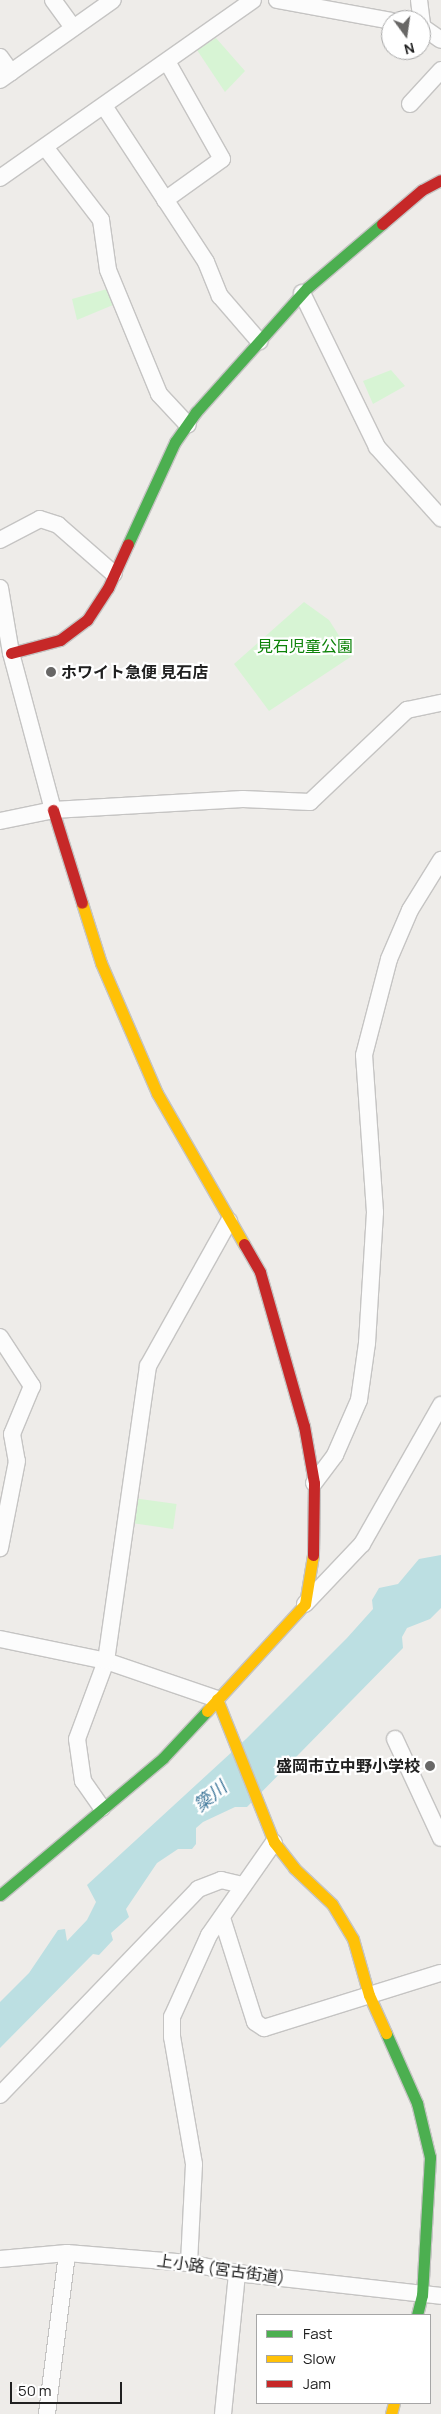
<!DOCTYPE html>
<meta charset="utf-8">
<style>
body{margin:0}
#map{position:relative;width:441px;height:2414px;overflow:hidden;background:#eeece9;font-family:Manrope,"Noto Sans JP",sans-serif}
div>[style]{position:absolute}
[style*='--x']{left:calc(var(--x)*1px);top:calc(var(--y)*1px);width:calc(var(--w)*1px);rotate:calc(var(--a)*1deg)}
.park>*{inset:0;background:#d7f4d4;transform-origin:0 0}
.water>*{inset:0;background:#bcdfe2}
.roads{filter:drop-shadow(1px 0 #c5c4c3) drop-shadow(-1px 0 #c5c4c3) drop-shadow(0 1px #c5c4c3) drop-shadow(0 -1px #c5c4c3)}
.street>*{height:16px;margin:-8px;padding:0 8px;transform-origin:8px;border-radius:8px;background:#fcfcfc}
.fast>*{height:11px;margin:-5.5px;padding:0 5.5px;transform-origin:5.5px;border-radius:5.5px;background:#4caf50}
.slow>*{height:11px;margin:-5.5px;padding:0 5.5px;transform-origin:5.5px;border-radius:5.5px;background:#ffc107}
.jam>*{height:11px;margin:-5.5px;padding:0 5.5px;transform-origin:5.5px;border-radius:5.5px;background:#c62828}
.dots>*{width:14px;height:14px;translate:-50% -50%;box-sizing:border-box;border:2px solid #fff;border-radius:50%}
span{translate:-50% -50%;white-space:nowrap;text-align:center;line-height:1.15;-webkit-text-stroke:4.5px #fff;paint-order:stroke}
.park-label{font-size:16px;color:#0d8309}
.poi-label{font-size:16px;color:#202020;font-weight:700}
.left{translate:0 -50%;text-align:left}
.right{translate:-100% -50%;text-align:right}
.street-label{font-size:16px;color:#202020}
.water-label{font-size:18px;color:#41799b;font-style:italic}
.legend{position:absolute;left:256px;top:2314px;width:175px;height:90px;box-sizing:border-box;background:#fff;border:1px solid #a6a6a6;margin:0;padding:6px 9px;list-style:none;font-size:15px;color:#202020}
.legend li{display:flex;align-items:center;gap:10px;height:25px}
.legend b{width:25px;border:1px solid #a6a6a6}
.north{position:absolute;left:381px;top:10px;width:50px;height:50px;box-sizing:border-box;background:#fff;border:1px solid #a6a6a6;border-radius:50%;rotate:166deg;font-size:14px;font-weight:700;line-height:20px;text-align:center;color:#202020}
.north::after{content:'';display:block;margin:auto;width:18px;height:22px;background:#686766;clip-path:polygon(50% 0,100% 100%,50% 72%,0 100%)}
.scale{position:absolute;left:10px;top:2382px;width:112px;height:22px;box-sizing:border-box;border:2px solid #202020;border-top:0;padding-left:6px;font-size:15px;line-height:18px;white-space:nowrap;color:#202020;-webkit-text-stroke:4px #fff;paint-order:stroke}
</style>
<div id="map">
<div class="park">
<div style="clip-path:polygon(216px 38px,245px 71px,225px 92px,197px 50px)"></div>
<div style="clip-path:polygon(107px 289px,113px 305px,77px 320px,72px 299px)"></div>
<div style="clip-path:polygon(391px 370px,405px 386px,373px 404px,363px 381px)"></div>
<div style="clip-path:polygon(304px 602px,329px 620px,352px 656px,269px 711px,234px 664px)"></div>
<div style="left:133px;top:1498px;width:44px;height:25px;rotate:8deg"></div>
</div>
<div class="water">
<div style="clip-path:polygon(441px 1555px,441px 1608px,430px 1619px,407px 1628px,402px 1637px,403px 1648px,247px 1807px,235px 1807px,203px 1822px,196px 1828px,196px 1844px,192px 1849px,178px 1849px,157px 1863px,126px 1909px,129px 1917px,111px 1933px,113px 1940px,99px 1955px,93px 1954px,0 2048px,0 2002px,29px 1973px,58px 1930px,65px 1929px,67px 1941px,87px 1920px,96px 1902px,87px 1885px,246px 1739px,347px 1638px,373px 1609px,372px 1600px,379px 1588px,398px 1584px,419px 1559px)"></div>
</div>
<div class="roads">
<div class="street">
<div style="--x:53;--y:0;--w:34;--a:54"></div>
<div style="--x:277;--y:0;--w:116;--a:10.4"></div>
<div style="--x:419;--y:0;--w:26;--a:83"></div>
<div style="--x:421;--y:26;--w:24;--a:35"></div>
<div style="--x:0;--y:57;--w:19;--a:54"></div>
<div style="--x:0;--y:80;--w:138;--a:-35.3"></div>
<div style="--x:410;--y:104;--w:46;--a:-47.6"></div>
<div style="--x:104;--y:106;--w:186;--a:56.8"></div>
<div style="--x:206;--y:262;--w:37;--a:68"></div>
<div style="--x:220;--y:296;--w:60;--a:49.1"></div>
<div style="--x:45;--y:147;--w:92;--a:52.5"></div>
<div style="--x:101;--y:220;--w:50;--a:82"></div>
<div style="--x:108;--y:270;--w:134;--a:67.6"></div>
<div style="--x:159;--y:394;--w:42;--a:46.9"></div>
<div style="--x:0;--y:178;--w:309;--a:-35.1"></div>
<div style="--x:165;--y:200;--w:70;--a:-35.7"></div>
<div style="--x:222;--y:159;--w:110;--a:-119.4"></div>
<div style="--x:302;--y:293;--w:171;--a:64"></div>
<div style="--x:377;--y:447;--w:96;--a:48"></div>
<div style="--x:0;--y:540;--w:45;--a:-27.7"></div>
<div style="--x:40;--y:519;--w:19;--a:18"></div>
<div style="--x:58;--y:525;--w:74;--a:41.2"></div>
<div style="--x:0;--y:588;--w:66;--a:80.4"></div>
<div style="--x:11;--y:653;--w:163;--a:75"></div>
<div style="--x:0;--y:821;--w:54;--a:-11.7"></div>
<div style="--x:53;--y:810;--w:190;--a:-3.3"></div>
<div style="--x:243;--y:799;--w:67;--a:2.6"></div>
<div style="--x:310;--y:802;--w:134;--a:-43.5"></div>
<div style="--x:407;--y:710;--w:35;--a:-12"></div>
<div style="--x:0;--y:1337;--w:59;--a:56.9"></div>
<div style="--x:32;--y:1386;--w:52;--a:112.6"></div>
<div style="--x:12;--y:1434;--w:27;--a:80"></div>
<div style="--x:17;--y:1461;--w:89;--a:101.1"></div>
<div style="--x:314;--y:1483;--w:35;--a:-53"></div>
<div style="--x:335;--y:1455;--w:60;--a:-66.4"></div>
<div style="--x:359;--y:1400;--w:58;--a:-82"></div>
<div style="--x:367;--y:1343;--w:131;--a:-86.5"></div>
<div style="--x:375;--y:1212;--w:157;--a:-94"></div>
<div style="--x:364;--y:1055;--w:99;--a:-75.4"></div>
<div style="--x:389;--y:959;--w:53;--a:-66.8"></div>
<div style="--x:410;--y:910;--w:59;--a:-58.2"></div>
<div style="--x:305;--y:1604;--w:83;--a:-46.5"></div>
<div style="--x:362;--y:1544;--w:160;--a:-60.4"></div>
<div style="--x:0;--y:1639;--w:108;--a:11.7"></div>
<div style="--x:106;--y:1661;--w:117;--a:18.9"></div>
<div style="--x:395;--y:1739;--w:109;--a:65.1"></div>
<div style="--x:102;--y:1808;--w:33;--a:-125"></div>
<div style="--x:83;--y:1781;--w:42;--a:-98.1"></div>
<div style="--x:77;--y:1739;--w:83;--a:-69.6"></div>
<div style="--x:106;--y:1661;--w:298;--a:-81.9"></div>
<div style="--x:148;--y:1366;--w:166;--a:-60.8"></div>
<div style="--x:222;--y:1918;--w:109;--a:72.4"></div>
<div style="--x:255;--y:2022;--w:11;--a:34"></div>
<div style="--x:264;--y:2028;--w:185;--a:-17.3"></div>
<div style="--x:0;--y:2095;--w:286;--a:-46.1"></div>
<div style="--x:198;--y:1889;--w:25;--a:-21"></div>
<div style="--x:221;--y:1880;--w:23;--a:13"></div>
<div style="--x:0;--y:2259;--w:67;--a:-5.1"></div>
<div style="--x:67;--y:2253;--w:122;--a:4.7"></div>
<div style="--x:189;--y:2263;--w:49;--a:11.8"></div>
<div style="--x:237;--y:2273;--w:205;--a:6.4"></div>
<div style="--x:189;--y:2263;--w:99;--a:-87.1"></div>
<div style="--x:194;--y:2164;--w:129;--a:-99.8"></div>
<div style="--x:172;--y:2037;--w:20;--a:-90"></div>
<div style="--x:172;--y:2017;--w:90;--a:-65.7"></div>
<div style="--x:209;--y:1935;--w:113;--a:-55"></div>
<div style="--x:47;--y:2414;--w:162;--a:-82.9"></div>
<div style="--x:223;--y:2414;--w:142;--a:-84.3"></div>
</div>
<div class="fast">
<div style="--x:128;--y:544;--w:112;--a:-65.3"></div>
<div style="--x:175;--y:442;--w:37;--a:-55"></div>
<div style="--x:196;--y:412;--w:166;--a:-48.2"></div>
<div style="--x:307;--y:288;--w:99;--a:-40.5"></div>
<div style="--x:0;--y:1895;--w:213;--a:-40"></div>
<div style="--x:163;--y:1758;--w:64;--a:-46.9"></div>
<div style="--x:386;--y:2033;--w:77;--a:66.1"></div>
<div style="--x:417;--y:2103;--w:56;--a:76.5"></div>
<div style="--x:430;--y:2157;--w:138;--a:93.3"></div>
<div style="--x:422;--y:2295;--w:21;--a:104"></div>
</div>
<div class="slow">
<div style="--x:82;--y:903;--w:63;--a:72.4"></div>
<div style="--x:101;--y:963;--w:142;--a:66.7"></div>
<div style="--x:157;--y:1093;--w:174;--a:60.1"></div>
<div style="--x:217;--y:1699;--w:154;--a:68.3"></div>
<div style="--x:274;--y:1842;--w:33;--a:52"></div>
<div style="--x:294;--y:1868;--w:52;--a:43.5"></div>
<div style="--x:332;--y:1904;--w:41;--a:59"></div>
<div style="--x:353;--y:1939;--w:58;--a:74.1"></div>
<div style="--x:369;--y:1995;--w:42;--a:65.9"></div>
<div style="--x:207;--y:1711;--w:145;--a:-47.5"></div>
<div style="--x:305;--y:1604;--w:50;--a:-80.7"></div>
<div style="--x:391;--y:2414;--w:11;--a:-75"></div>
</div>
<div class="jam">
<div style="--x:382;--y:224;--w:52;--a:-40.4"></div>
<div style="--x:422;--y:190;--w:21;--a:-28"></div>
<div style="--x:11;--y:653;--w:51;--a:-14.9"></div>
<div style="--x:60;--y:640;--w:34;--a:-37"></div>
<div style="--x:87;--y:620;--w:38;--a:-57"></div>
<div style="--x:108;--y:588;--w:48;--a:-65.6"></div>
<div style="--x:53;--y:810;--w:97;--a:72.7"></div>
<div style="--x:244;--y:1244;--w:32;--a:60"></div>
<div style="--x:260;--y:1272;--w:160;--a:74.1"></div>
<div style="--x:304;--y:1426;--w:58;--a:80"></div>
<div style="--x:314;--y:1483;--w:72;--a:90.8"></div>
</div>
</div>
<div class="dots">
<div style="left:51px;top:672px;background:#686766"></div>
<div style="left:430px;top:1766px;background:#686766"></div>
</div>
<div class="park-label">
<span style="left:305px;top:646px">見石児童公園</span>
</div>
<div class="poi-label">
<span class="left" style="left:61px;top:672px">ホワイト急便 見石店</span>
<span class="right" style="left:420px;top:1766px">盛岡市立中野小学校</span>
</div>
<div class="street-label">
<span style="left:221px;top:2269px;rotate:8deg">上小路 (宮古街道)</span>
</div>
<div class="water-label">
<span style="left:210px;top:1796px;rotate:-40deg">簗川</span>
</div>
<ul class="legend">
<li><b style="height:6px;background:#4caf50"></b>Fast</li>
<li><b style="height:6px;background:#ffc107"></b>Slow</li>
<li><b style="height:6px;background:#c62828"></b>Jam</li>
</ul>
<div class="north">N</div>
<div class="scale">50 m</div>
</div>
